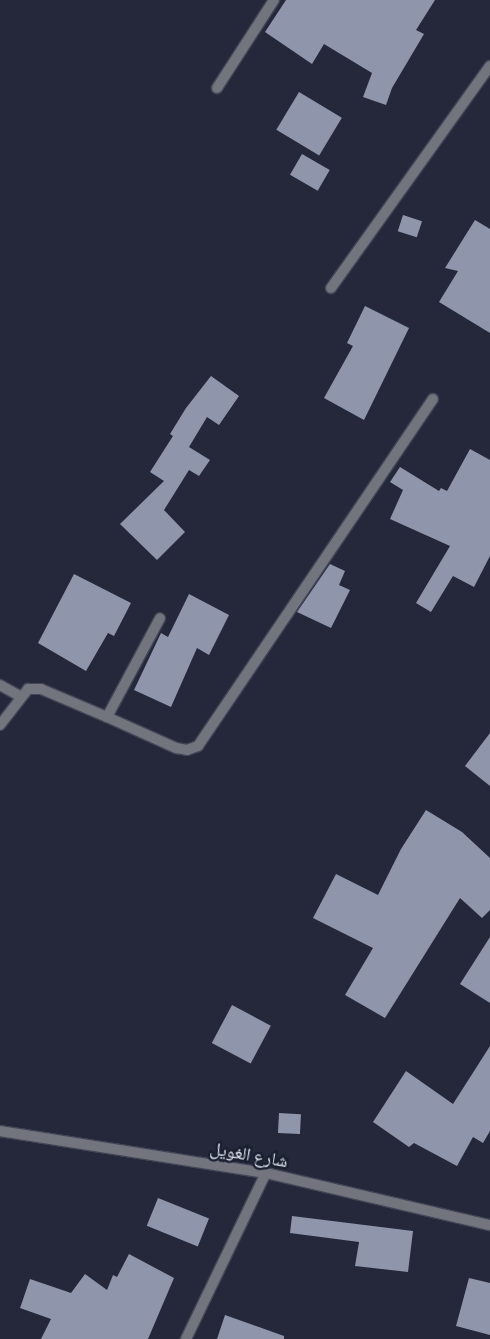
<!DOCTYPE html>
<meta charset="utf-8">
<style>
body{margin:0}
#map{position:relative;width:490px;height:1339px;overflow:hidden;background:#24283a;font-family:Bitter,"Noto Naskh Arabic",serif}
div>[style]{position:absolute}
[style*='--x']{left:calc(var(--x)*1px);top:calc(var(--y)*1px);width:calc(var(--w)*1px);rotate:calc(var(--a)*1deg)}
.building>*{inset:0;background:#8f96ac;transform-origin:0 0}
.roads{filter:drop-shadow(1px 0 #424657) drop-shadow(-1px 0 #424657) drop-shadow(0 1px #424657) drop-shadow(0 -1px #424657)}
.minor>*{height:10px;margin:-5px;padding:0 5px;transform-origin:5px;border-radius:5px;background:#72757e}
.tertiary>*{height:10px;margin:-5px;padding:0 5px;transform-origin:5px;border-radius:5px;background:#72757e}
span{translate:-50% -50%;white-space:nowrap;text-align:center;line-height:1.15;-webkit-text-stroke:5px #1a1f30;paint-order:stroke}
.street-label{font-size:18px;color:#e0e3ef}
</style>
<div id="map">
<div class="building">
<div style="clip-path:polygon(286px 0,435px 0,416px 30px,424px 34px,392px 88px,386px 105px,363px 97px,372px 73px,324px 44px,312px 64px,265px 32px)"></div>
<div style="left:299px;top:92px;width:50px;height:44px;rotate:31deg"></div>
<div style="left:302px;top:154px;width:32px;height:24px;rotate:30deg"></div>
<div style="left:403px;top:215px;width:20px;height:17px;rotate:18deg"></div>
<div style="clip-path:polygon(475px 220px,490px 229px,490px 333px,439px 302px,458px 271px,445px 268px)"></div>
<div style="clip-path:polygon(365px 306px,409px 328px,364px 420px,324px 398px,353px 346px,347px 343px)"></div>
<div style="clip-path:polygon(211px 376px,239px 396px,219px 425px,207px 417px,189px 447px,210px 460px,199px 476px,189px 470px,164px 510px,185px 532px,157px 560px,120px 524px,164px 481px,150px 472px,173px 436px,170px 434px,186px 408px)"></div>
<div style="clip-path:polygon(470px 449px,490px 460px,490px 556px,474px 587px,453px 576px,431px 612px,416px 603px,450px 546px,390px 519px,403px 490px,390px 482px,400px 467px,439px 491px,441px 488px,447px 491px)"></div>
<div style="clip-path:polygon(330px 564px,345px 571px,339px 585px,350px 590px,331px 628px,297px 612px)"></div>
<div style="clip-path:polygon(74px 574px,131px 603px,114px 636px,108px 633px,86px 671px,38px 643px)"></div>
<div style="clip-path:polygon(189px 594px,229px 615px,209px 655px,197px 648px,171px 707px,134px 690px,161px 633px,168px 637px)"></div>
<div style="clip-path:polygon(490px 733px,490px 786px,465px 766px)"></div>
<div style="clip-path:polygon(426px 810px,462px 832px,490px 858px,490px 910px,482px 918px,460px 898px,385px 1018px,345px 995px,373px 948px,313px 918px,336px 874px,378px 895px,401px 849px)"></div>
<div style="clip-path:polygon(490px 937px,490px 1003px,460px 984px)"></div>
<div style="left:232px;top:1005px;width:44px;height:43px;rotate:28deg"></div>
<div style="clip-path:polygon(490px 1046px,490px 1131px,483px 1143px,473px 1137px,457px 1166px,414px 1143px,409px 1147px,373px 1122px,406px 1071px,453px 1104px)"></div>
<div style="left:279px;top:1113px;width:22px;height:20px;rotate:3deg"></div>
<div style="left:158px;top:1198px;width:55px;height:30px;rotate:22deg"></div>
<div style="clip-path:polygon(292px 1216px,413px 1231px,408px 1272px,355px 1266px,359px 1242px,290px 1233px)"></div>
<div style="clip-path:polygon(129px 1254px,174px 1278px,148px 1339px,41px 1339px,51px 1319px,20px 1308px,30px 1279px,71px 1293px,85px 1274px,107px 1290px,113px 1275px,117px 1277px)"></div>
<div style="clip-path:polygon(469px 1278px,490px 1283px,490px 1335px,456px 1326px)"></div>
<div style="clip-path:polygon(225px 1315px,284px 1336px,284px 1339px,217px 1339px)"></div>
</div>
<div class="roads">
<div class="minor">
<div style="--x:217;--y:88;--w:105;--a:-57.1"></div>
<div style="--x:331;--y:288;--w:273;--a:-54.4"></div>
<div style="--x:0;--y:685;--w:23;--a:29"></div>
<div style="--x:107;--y:717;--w:76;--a:24.2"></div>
<div style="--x:176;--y:748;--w:11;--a:10"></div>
<div style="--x:187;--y:750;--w:12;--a:-20"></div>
<div style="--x:198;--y:746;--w:419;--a:-55.9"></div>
<div style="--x:0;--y:725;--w:46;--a:-52.1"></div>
<div style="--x:28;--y:689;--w:13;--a:0"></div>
<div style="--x:41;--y:689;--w:72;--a:23"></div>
<div style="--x:107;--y:717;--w:112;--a:-61.8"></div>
<div style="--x:186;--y:1339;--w:184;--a:-64.3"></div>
</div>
<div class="tertiary">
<div style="--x:0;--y:1131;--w:269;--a:9"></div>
<div style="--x:266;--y:1173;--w:230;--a:13.1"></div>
</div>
</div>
<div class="street-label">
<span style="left:249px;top:1155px;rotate:10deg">شارع الغويل</span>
</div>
</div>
